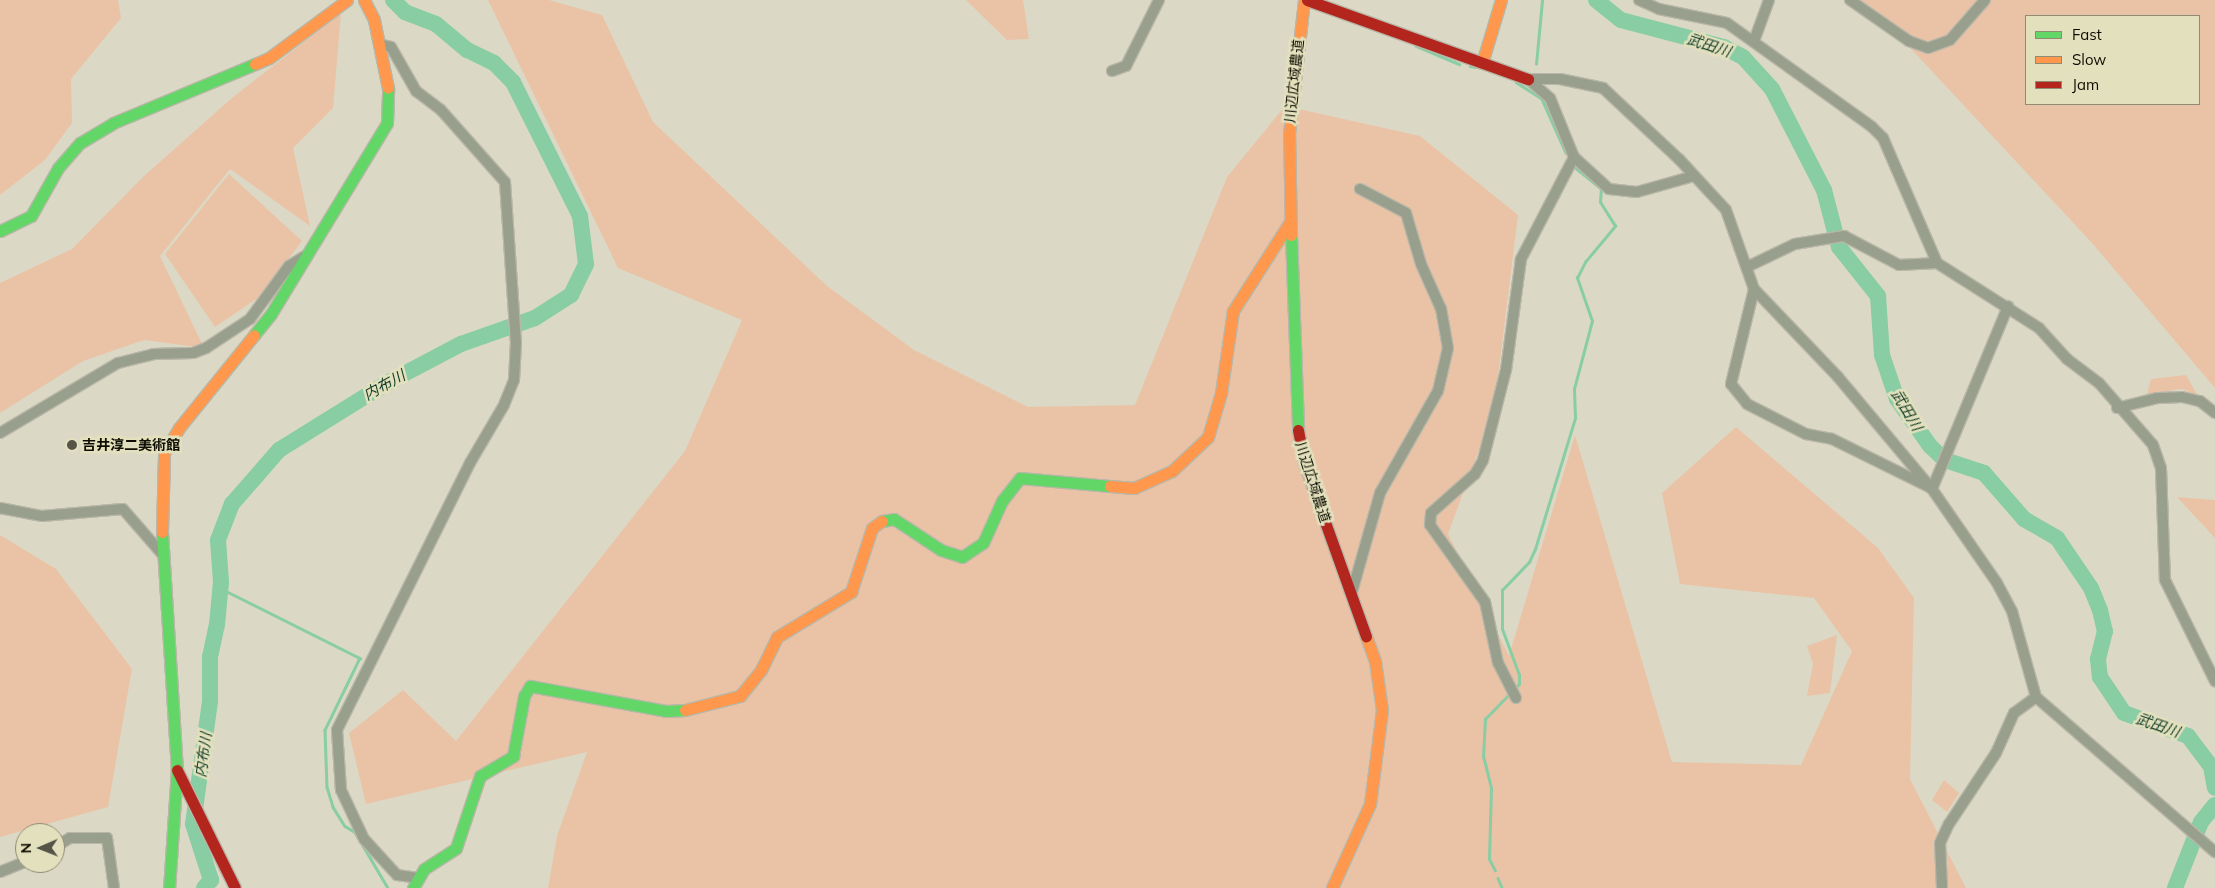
<!DOCTYPE html>
<meta charset="utf-8">
<style>
body{margin:0}
#map{position:relative;width:2215px;height:888px;overflow:hidden;background:#dbd9c5;font-family:Mulish,"Noto Sans JP",sans-serif}
div>[style]{position:absolute}
[style*='--x']{left:calc(var(--x)*1px);top:calc(var(--y)*1px);width:calc(var(--w)*1px);rotate:calc(var(--a)*1deg)}
.green>*{inset:0;background:#eac3a6}
.stream>*{height:2.5px;margin:-1.25px;padding:0 1.25px;transform-origin:1.25px;border-radius:1.25px;background:#88cda4}
.river>*{height:16px;margin:-8px;padding:0 8px;transform-origin:8px;border-radius:8px;background:#88cda4}
.roads{filter:drop-shadow(1px 0 #b9b7a8) drop-shadow(-1px 0 #b9b7a8) drop-shadow(0 1px #b9b7a8) drop-shadow(0 -1px #b9b7a8)}
.street>*{height:10px;margin:-5px;padding:0 5px;transform-origin:5px;border-radius:5px;background:#999f8d}
.fast>*{height:11px;margin:-5.5px;padding:0 5.5px;transform-origin:5.5px;border-radius:5.5px;background:#63d668}
.slow>*{height:11px;margin:-5.5px;padding:0 5.5px;transform-origin:5.5px;border-radius:5.5px;background:#ff974d}
.jam>*{height:11px;margin:-5.5px;padding:0 5.5px;transform-origin:5.5px;border-radius:5.5px;background:#b3261e}
.dots>*{width:14px;height:14px;translate:-50% -50%;box-sizing:border-box;border:2px solid #e3e1bd;border-radius:50%}
span{translate:-50% -50%;white-space:nowrap;text-align:center;line-height:1.15;-webkit-text-stroke:5px #e3e1bd;paint-order:stroke}
.street-label{font-size:14px;color:#0e0d03}
.poi-label{font-size:14px;color:#0e0d03;font-weight:700}
.left{translate:0 -50%;text-align:left}
.water-label{font-size:15px;color:#113c28;font-style:italic}
.legend{position:absolute;left:2025px;top:15px;width:175px;height:90px;box-sizing:border-box;background:#e3e1bd;border:1px solid #8e8c73;margin:0;padding:6px 9px;list-style:none;font-size:15px;color:#0e0d03}
.legend li{display:flex;align-items:center;gap:10px;height:25px}
.legend b{width:25px;border:1px solid #8e8c73}
.north{position:absolute;left:15px;top:823px;width:50px;height:50px;box-sizing:border-box;background:#e3e1bd;border:1px solid #8e8c73;border-radius:50%;rotate:269deg;font-size:14px;font-weight:700;line-height:20px;text-align:center;color:#0e0d03}
.north::after{content:'';display:block;margin:auto;width:18px;height:22px;background:#565447;clip-path:polygon(50% 0,100% 100%,50% 72%,0 100%)}
</style>
<div id="map">
<div class="green">
<div style="clip-path:polygon(0 0,118px 0,121px 18px,71px 79px,72px 123px,45px 160px,0 195px)"></div>
<div style="clip-path:polygon(488px 0,549px 0,602px 15px,653px 122px,827px 286px,914px 350px,1028px 407px,1135px 405px,1227px 177px,1285px 106px,1420px 136px,1518px 215px,1494px 409px,1448px 534px,1509px 656px,1575px 435px,1672px 762px,1801px 765px,1852px 651px,1814px 598px,1680px 584px,1662px 493px,1736px 427px,1878px 548px,1914px 598px,1910px 779px,1966px 888px,548px 888px,557px 836px,587px 752px,366px 804px,349px 733px,403px 690px,456px 741px,685px 451px,742px 320px,618px 268px)"></div>
<div style="clip-path:polygon(966px 0,1023px 0,1029px 39px,1007px 40px)"></div>
<div style="clip-path:polygon(evenodd,1860px 0,2215px 0,2215px 388px,2092px 243px,1874px 9px,1860px 0,2026px 16px,2199px 16px,2199px 104px,2026px 104px,2026px 16px)"></div>
<div style="clip-path:polygon(341px 13px,333px 108px,293px 148px,310px 226px,230px 169px,160px 256px,204px 348px,144px 340px,83px 361px,0 413px,0 283px,72px 249px,144px 176px,232px 98px)"></div>
<div style="clip-path:polygon(229px 174px,302px 241px,258px 298px,215px 327px,165px 254px)"></div>
<div style="clip-path:polygon(2186px 375px,2198px 396px,2182px 389px,2147px 394px,2151px 379px)"></div>
<div style="clip-path:polygon(2177px 497px,2215px 500px,2215px 538px)"></div>
<div style="clip-path:polygon(0 535px,56px 569px,132px 669px,108px 807px,0 837px)"></div>
<div style="clip-path:polygon(1837px 635px,1830px 693px,1807px 696px,1813px 664px,1807px 646px)"></div>
<div style="clip-path:polygon(1944px 780px,1959px 793px,1947px 812px,1932px 800px)"></div>
</div>
<div class="stream">
<div style="--x:1416;--y:46;--w:47;--a:22.7"></div>
<div style="--x:1536;--y:64;--w:64;--a:-84.6"></div>
<div style="--x:1470;--y:66;--w:6;--a:9"></div>
<div style="--x:1516;--y:82;--w:31;--a:33"></div>
<div style="--x:1542;--y:99;--w:59;--a:66"></div>
<div style="--x:220;--y:588;--w:157;--a:26.6"></div>
<div style="--x:360;--y:658;--w:80;--a:115.9"></div>
<div style="--x:325;--y:730;--w:57;--a:88"></div>
<div style="--x:327;--y:787;--w:21;--a:73"></div>
<div style="--x:333;--y:807;--w:22;--a:58"></div>
<div style="--x:345;--y:826;--w:12;--a:31"></div>
<div style="--x:355;--y:832;--w:65;--a:59.5"></div>
<div style="--x:1514;--y:689;--w:7;--a:-45"></div>
<div style="--x:1519;--y:684;--w:9;--a:-90"></div>
<div style="--x:1519;--y:675;--w:49;--a:-110.3"></div>
<div style="--x:1502;--y:629;--w:39;--a:-90"></div>
<div style="--x:1502;--y:590;--w:39;--a:-46"></div>
<div style="--x:1529;--y:562;--w:14;--a:-65"></div>
<div style="--x:1535;--y:549;--w:137;--a:-73"></div>
<div style="--x:1575;--y:418;--w:29;--a:-92"></div>
<div style="--x:1574;--y:389;--w:70;--a:-75.2"></div>
<div style="--x:1592;--y:321;--w:46;--a:-109.2"></div>
<div style="--x:1577;--y:278;--w:18;--a:-63"></div>
<div style="--x:1585;--y:262;--w:47;--a:-50.2"></div>
<div style="--x:1615;--y:226;--w:28;--a:-122"></div>
<div style="--x:1600;--y:202;--w:13;--a:-86"></div>
<div style="--x:1601;--y:189;--w:33;--a:-141"></div>
<div style="--x:1495;--y:871;--w:13;--a:-117"></div>
<div style="--x:1489;--y:859;--w:71;--a:-88.4"></div>
<div style="--x:1491;--y:788;--w:32;--a:-104"></div>
<div style="--x:1483;--y:757;--w:38;--a:-87"></div>
<div style="--x:1485;--y:719;--w:36;--a:-46"></div>
<div style="--x:1498;--y:878;--w:11;--a:68"></div>
</div>
<div class="river">
<div style="--x:1596;--y:0;--w:32;--a:39"></div>
<div style="--x:1621;--y:20;--w:106;--a:14.7"></div>
<div style="--x:1724;--y:47;--w:21;--a:28"></div>
<div style="--x:1743;--y:57;--w:43;--a:47.8"></div>
<div style="--x:1772;--y:89;--w:114;--a:62.8"></div>
<div style="--x:1824;--y:190;--w:59;--a:75.3"></div>
<div style="--x:1839;--y:247;--w:63;--a:51.5"></div>
<div style="--x:1878;--y:296;--w:59;--a:86.1"></div>
<div style="--x:1882;--y:355;--w:46;--a:71.2"></div>
<div style="--x:1897;--y:399;--w:57;--a:54.9"></div>
<div style="--x:1930;--y:446;--w:21;--a:43"></div>
<div style="--x:1945;--y:460;--w:41;--a:18.4"></div>
<div style="--x:1984;--y:473;--w:61;--a:49"></div>
<div style="--x:2024;--y:519;--w:38;--a:30"></div>
<div style="--x:2057;--y:538;--w:60;--a:55.8"></div>
<div style="--x:2091;--y:588;--w:24;--a:68"></div>
<div style="--x:2100;--y:610;--w:22;--a:77"></div>
<div style="--x:2105;--y:631;--w:29;--a:104"></div>
<div style="--x:2098;--y:659;--w:18;--a:84"></div>
<div style="--x:2100;--y:677;--w:43;--a:56.3"></div>
<div style="--x:2124;--y:713;--w:68;--a:19.8"></div>
<div style="--x:2188;--y:736;--w:38;--a:53"></div>
<div style="--x:2211;--y:766;--w:22;--a:80"></div>
<div style="--x:204;--y:888;--w:11;--a:-49"></div>
<div style="--x:211;--y:880;--w:59;--a:-107.8"></div>
<div style="--x:193;--y:824;--w:124;--a:-82.1"></div>
<div style="--x:210;--y:701;--w:44;--a:-90"></div>
<div style="--x:210;--y:657;--w:33;--a:-78"></div>
<div style="--x:217;--y:625;--w:43;--a:-84.7"></div>
<div style="--x:221;--y:582;--w:42;--a:-94.1"></div>
<div style="--x:218;--y:540;--w:39;--a:-69"></div>
<div style="--x:232;--y:504;--w:72;--a:-49"></div>
<div style="--x:279;--y:450;--w:125;--a:-31.9"></div>
<div style="--x:385;--y:384;--w:86;--a:-27.8"></div>
<div style="--x:461;--y:344;--w:78;--a:-19.4"></div>
<div style="--x:535;--y:318;--w:43;--a:-32.6"></div>
<div style="--x:571;--y:295;--w:34;--a:-64"></div>
<div style="--x:586;--y:264;--w:48;--a:-97.1"></div>
<div style="--x:580;--y:216;--w:150;--a:-116.6"></div>
<div style="--x:513;--y:82;--w:27;--a:-135"></div>
<div style="--x:494;--y:63;--w:30;--a:-154"></div>
<div style="--x:467;--y:50;--w:40;--a:-140"></div>
<div style="--x:436;--y:24;--w:33;--a:-159"></div>
<div style="--x:405;--y:12;--w:17;--a:-135"></div>
<div style="--x:2175;--y:888;--w:71;--a:-68.5"></div>
<div style="--x:2201;--y:822;--w:22;--a:-51"></div>
</div>
<div class="roads">
<div class="street">
<div style="--x:1639;--y:0;--w:22;--a:24"></div>
<div style="--x:1659;--y:9;--w:69;--a:11.6"></div>
<div style="--x:1727;--y:23;--w:178;--a:35.6"></div>
<div style="--x:1872;--y:127;--w:16;--a:45"></div>
<div style="--x:1883;--y:138;--w:136;--a:66.6"></div>
<div style="--x:1937;--y:263;--w:121;--a:32.5"></div>
<div style="--x:2039;--y:328;--w:42;--a:47.9"></div>
<div style="--x:2067;--y:359;--w:40;--a:37"></div>
<div style="--x:2099;--y:383;--w:82;--a:48.9"></div>
<div style="--x:2153;--y:445;--w:24;--a:71"></div>
<div style="--x:2161;--y:468;--w:112;--a:88"></div>
<div style="--x:2165;--y:580;--w:113;--a:63.7"></div>
<div style="--x:1850;--y:0;--w:72;--a:34.8"></div>
<div style="--x:1909;--y:41;--w:20;--a:20"></div>
<div style="--x:1928;--y:48;--w:23;--a:-20"></div>
<div style="--x:1950;--y:40;--w:53;--a:-48.8"></div>
<div style="--x:1754;--y:41;--w:44;--a:-69.9"></div>
<div style="--x:379;--y:44;--w:12;--a:14"></div>
<div style="--x:391;--y:47;--w:51;--a:60.4"></div>
<div style="--x:416;--y:91;--w:31;--a:37"></div>
<div style="--x:441;--y:110;--w:96;--a:48.4"></div>
<div style="--x:505;--y:182;--w:160;--a:86.1"></div>
<div style="--x:516;--y:342;--w:38;--a:93"></div>
<div style="--x:514;--y:380;--w:27;--a:112"></div>
<div style="--x:504;--y:405;--w:67;--a:120.4"></div>
<div style="--x:470;--y:463;--w:298;--a:116.5"></div>
<div style="--x:337;--y:730;--w:60;--a:86.2"></div>
<div style="--x:341;--y:790;--w:54;--a:64.9"></div>
<div style="--x:364;--y:839;--w:49;--a:47.5"></div>
<div style="--x:397;--y:875;--w:21;--a:8"></div>
<div style="--x:1112;--y:71;--w:15;--a:-20"></div>
<div style="--x:1126;--y:66;--w:74;--a:-63.4"></div>
<div style="--x:1528;--y:79;--w:32;--a:0"></div>
<div style="--x:1560;--y:79;--w:44;--a:11.8"></div>
<div style="--x:1603;--y:88;--w:104;--a:43.1"></div>
<div style="--x:1679;--y:159;--w:69;--a:47.3"></div>
<div style="--x:1726;--y:210;--w:84;--a:70.5"></div>
<div style="--x:1754;--y:289;--w:122;--a:46.3"></div>
<div style="--x:1838;--y:377;--w:146;--a:50"></div>
<div style="--x:1932;--y:489;--w:114;--a:55.3"></div>
<div style="--x:1997;--y:583;--w:32;--a:62"></div>
<div style="--x:2012;--y:611;--w:89;--a:74.4"></div>
<div style="--x:2036;--y:697;--w:237;--a:40.9"></div>
<div style="--x:1528;--y:79;--w:29;--a:41"></div>
<div style="--x:1550;--y:98;--w:64;--a:67.9"></div>
<div style="--x:1574;--y:157;--w:47;--a:42.4"></div>
<div style="--x:1609;--y:189;--w:28;--a:6"></div>
<div style="--x:1637;--y:192;--w:59;--a:-15.7"></div>
<div style="--x:1747;--y:267;--w:53;--a:-25.6"></div>
<div style="--x:1795;--y:244;--w:50;--a:-9.3"></div>
<div style="--x:1844;--y:236;--w:62;--a:27.8"></div>
<div style="--x:1899;--y:265;--w:38;--a:-3"></div>
<div style="--x:1754;--y:289;--w:98;--a:103.6"></div>
<div style="--x:1731;--y:384;--w:26;--a:51"></div>
<div style="--x:1747;--y:404;--w:66;--a:27"></div>
<div style="--x:1806;--y:434;--w:26;--a:11"></div>
<div style="--x:1832;--y:439;--w:108;--a:26.3"></div>
<div style="--x:2117;--y:408;--w:41;--a:-14"></div>
<div style="--x:2157;--y:398;--w:25;--a:-2"></div>
<div style="--x:2182;--y:397;--w:18;--a:13"></div>
<div style="--x:2200;--y:401;--w:19;--a:39"></div>
<div style="--x:0;--y:433;--w:137;--a:-30.7"></div>
<div style="--x:118;--y:363;--w:36;--a:-14"></div>
<div style="--x:153;--y:354;--w:40;--a:-1.4"></div>
<div style="--x:193;--y:353;--w:14;--a:-21"></div>
<div style="--x:206;--y:348;--w:53;--a:-33.4"></div>
<div style="--x:250;--y:319;--w:66;--a:-53.7"></div>
<div style="--x:289;--y:266;--w:19;--a:-32"></div>
<div style="--x:1932;--y:489;--w:198;--a:-67.4"></div>
<div style="--x:0;--y:508;--w:43;--a:10.8"></div>
<div style="--x:42;--y:516;--w:81;--a:-4.9"></div>
<div style="--x:123;--y:509;--w:61;--a:49"></div>
<div style="--x:1352;--y:592;--w:103;--a:-74.2"></div>
<div style="--x:1380;--y:493;--w:117;--a:-60.4"></div>
<div style="--x:1438;--y:391;--w:44;--a:-76.9"></div>
<div style="--x:1448;--y:348;--w:40;--a:-100"></div>
<div style="--x:1441;--y:309;--w:49;--a:-114"></div>
<div style="--x:1421;--y:264;--w:53;--a:-106.4"></div>
<div style="--x:1406;--y:213;--w:52;--a:-152.4"></div>
<div style="--x:1516;--y:698;--w:39;--a:-117"></div>
<div style="--x:1498;--y:663;--w:62;--a:-102"></div>
<div style="--x:1485;--y:602;--w:95;--a:-125.5"></div>
<div style="--x:1430;--y:525;--w:12;--a:-85"></div>
<div style="--x:1431;--y:513;--w:59;--a:-41.6"></div>
<div style="--x:1475;--y:474;--w:16;--a:-60"></div>
<div style="--x:1483;--y:460;--w:93;--a:-75.7"></div>
<div style="--x:1506;--y:370;--w:112;--a:-82.3"></div>
<div style="--x:1521;--y:259;--w:115;--a:-62.5"></div>
<div style="--x:55;--y:847;--w:17;--a:-31"></div>
<div style="--x:70;--y:838;--w:37;--a:0"></div>
<div style="--x:107;--y:838;--w:50;--a:82"></div>
<div style="--x:0;--y:872;--w:27;--a:-22"></div>
<div style="--x:1942;--y:888;--w:45;--a:-92.5"></div>
<div style="--x:1940;--y:843;--w:21;--a:-65"></div>
<div style="--x:1949;--y:824;--w:85;--a:-56.5"></div>
<div style="--x:1996;--y:753;--w:44;--a:-65.8"></div>
<div style="--x:2014;--y:713;--w:27;--a:-36"></div>
</div>
<div class="fast">
<div style="--x:0;--y:231;--w:34;--a:-26"></div>
<div style="--x:31;--y:216;--w:55;--a:-60.6"></div>
<div style="--x:58;--y:168;--w:33;--a:-49"></div>
<div style="--x:80;--y:143;--w:39;--a:-31"></div>
<div style="--x:113;--y:123;--w:154;--a:-22.6"></div>
<div style="--x:1291;--y:235;--w:195;--a:87.9"></div>
<div style="--x:254;--y:335;--w:27;--a:-51"></div>
<div style="--x:271;--y:314;--w:223;--a:-58.7"></div>
<div style="--x:387;--y:123;--w:35;--a:-88"></div>
<div style="--x:882;--y:521;--w:12;--a:-9"></div>
<div style="--x:894;--y:519;--w:56;--a:33.4"></div>
<div style="--x:941;--y:550;--w:22;--a:18"></div>
<div style="--x:962;--y:557;--w:25;--a:-34"></div>
<div style="--x:983;--y:543;--w:46;--a:-65.7"></div>
<div style="--x:1002;--y:501;--w:29;--a:-52"></div>
<div style="--x:1020;--y:478;--w:90;--a:5.1"></div>
<div style="--x:162;--y:532;--w:237;--a:86.4"></div>
<div style="--x:177;--y:769;--w:119;--a:93.8"></div>
<div style="--x:413;--y:888;--w:22;--a:-60"></div>
<div style="--x:424;--y:869;--w:38;--a:-33"></div>
<div style="--x:456;--y:848;--w:76;--a:-71.6"></div>
<div style="--x:480;--y:776;--w:39;--a:-31"></div>
<div style="--x:513;--y:756;--w:61;--a:-79.6"></div>
<div style="--x:524;--y:696;--w:12;--a:-59"></div>
<div style="--x:530;--y:686;--w:138;--a:10.4"></div>
<div style="--x:666;--y:711;--w:19;--a:-3"></div>
</div>
<div class="slow">
<div style="--x:364;--y:0;--w:22;--a:63"></div>
<div style="--x:374;--y:20;--w:69;--a:78.4"></div>
<div style="--x:1482;--y:63;--w:66;--a:-73.2"></div>
<div style="--x:255;--y:64;--w:15;--a:-23"></div>
<div style="--x:269;--y:58;--w:97;--a:-36.6"></div>
<div style="--x:1291;--y:235;--w:101;--a:-91.1"></div>
<div style="--x:1289;--y:134;--w:135;--a:-83.6"></div>
<div style="--x:1110;--y:486;--w:24;--a:5"></div>
<div style="--x:1134;--y:488;--w:42;--a:-24.1"></div>
<div style="--x:1172;--y:471;--w:50;--a:-43.4"></div>
<div style="--x:1208;--y:437;--w:46;--a:-73.5"></div>
<div style="--x:1221;--y:393;--w:83;--a:-81.7"></div>
<div style="--x:1233;--y:311;--w:106;--a:-57.4"></div>
<div style="--x:162;--y:532;--w:79;--a:-88.5"></div>
<div style="--x:164;--y:453;--w:29;--a:-59"></div>
<div style="--x:179;--y:428;--w:119;--a:-51.1"></div>
<div style="--x:685;--y:710;--w:57;--a:-14.3"></div>
<div style="--x:740;--y:696;--w:33;--a:-51"></div>
<div style="--x:761;--y:670;--w:37;--a:-64"></div>
<div style="--x:777;--y:637;--w:87;--a:-31.3"></div>
<div style="--x:851;--y:592;--w:67;--a:-71.8"></div>
<div style="--x:872;--y:528;--w:12;--a:-35"></div>
<div style="--x:1332;--y:888;--w:92;--a:-65.7"></div>
<div style="--x:1370;--y:804;--w:95;--a:-82.7"></div>
<div style="--x:1382;--y:710;--w:49;--a:-98.1"></div>
<div style="--x:1375;--y:661;--w:27;--a:-110"></div>
</div>
<div class="jam">
<div style="--x:1307;--y:0;--w:235;--a:19.7"></div>
<div style="--x:1298;--y:430;--w:37;--a:79"></div>
<div style="--x:1305;--y:466;--w:181;--a:70.3"></div>
<div style="--x:177;--y:770;--w:131;--a:63.8"></div>
</div>
</div>
<div class="dots">
<div style="left:72px;top:445px;background:#565447"></div>
</div>
<div class="street-label">
<span style="left:1294px;top:81px;rotate:-84deg">川辺広域農道</span>
<span style="left:1313px;top:482px;rotate:72deg">川辺広域農道</span>
</div>
<div class="poi-label">
<span class="left" style="left:82px;top:445px">吉井淳二美術館</span>
</div>
<div class="water-label">
<span style="left:1709px;top:45px;rotate:18deg">武田川</span>
<span style="left:384px;top:385px;rotate:-29deg">内布川</span>
<span style="left:1907px;top:410px;rotate:59deg">武田川</span>
<span style="left:2158px;top:725px;rotate:19deg">武田川</span>
<span style="left:203px;top:755px;rotate:-82deg">内布川</span>
</div>
<ul class="legend">
<li><b style="height:6px;background:#63d668"></b>Fast</li>
<li><b style="height:6px;background:#ff974d"></b>Slow</li>
<li><b style="height:6px;background:#b3261e"></b>Jam</li>
</ul>
<div class="north">N</div>
</div>
